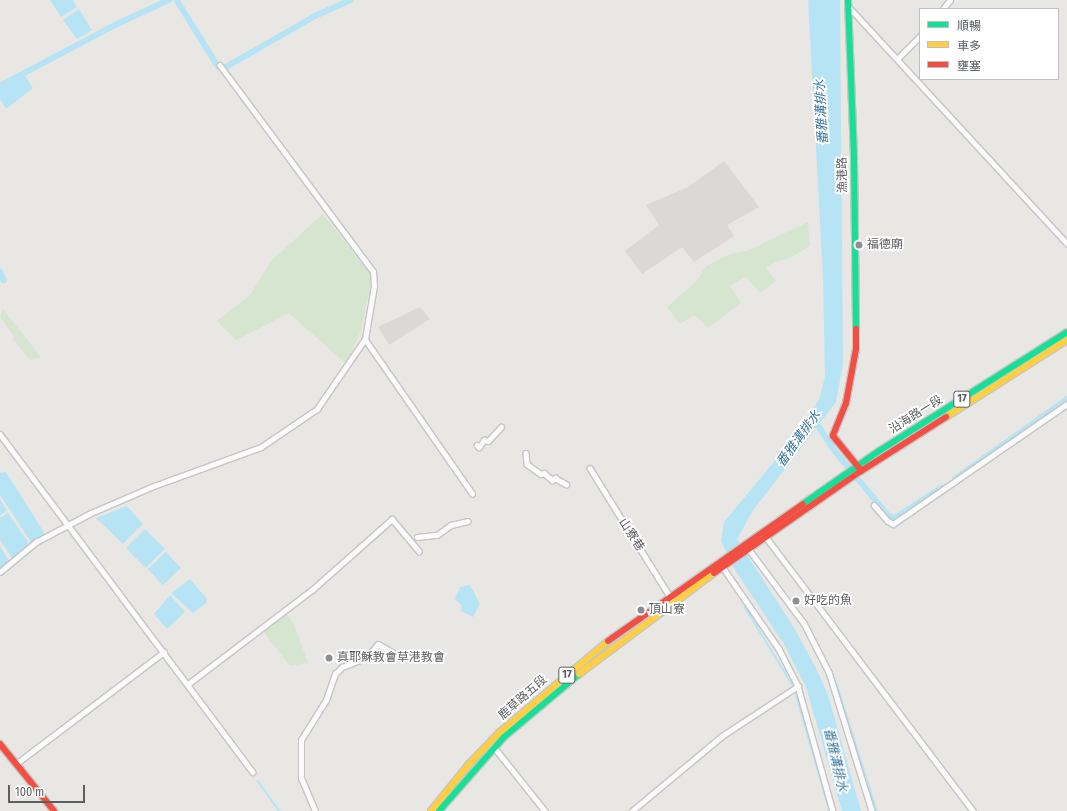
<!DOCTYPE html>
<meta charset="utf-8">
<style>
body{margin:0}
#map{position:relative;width:1067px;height:811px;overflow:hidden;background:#e9e7e4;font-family:"Fira Sans Condensed","Noto Sans TC",sans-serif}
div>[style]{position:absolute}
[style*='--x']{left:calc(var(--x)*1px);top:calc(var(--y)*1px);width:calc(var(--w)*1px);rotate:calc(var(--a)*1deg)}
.industrial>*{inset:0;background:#dbd8d5}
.green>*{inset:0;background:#d5e5cf}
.water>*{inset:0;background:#b7e4f4;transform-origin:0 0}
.stream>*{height:1.5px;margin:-0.75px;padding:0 0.75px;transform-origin:0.75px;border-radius:0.75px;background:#b7e4f4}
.canal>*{height:5.5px;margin:-2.75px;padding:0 2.75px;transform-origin:2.75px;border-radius:2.75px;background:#b7e4f4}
.roads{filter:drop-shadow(1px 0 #c5c5c5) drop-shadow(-1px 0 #c5c5c5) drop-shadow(0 1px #c5c5c5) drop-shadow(0 -1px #c5c5c5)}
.street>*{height:4.5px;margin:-2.25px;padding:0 2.25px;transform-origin:2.25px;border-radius:2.25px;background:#fcfbfb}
.fast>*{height:6px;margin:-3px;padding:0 3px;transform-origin:3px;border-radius:3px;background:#16e098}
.slow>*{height:6px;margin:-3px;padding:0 3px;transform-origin:3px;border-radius:3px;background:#ffcf43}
.jam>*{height:6px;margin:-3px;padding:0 3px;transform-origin:3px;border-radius:3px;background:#f24e42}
.dots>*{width:11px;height:11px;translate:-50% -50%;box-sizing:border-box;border:2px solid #fff;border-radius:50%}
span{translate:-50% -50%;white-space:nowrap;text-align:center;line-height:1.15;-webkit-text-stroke:3.5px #fff;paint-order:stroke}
.shield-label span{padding:1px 3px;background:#fff;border:1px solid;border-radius:3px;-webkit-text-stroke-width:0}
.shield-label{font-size:11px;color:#5a5f62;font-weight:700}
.street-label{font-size:12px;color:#5a5f62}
.poi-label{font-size:12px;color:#5a5f62}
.left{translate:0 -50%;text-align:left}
.water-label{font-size:13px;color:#3b789b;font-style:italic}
.legend{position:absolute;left:919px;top:8px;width:140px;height:72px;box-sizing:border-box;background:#fff;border:1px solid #bdbfc0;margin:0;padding:5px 7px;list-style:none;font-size:12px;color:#5a5f62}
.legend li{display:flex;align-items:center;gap:8px;height:20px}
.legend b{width:20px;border:1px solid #bdbfc0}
.scale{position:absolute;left:8px;top:785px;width:77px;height:18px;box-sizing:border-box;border:2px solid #5a5f62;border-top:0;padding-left:5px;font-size:12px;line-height:14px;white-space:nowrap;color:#5a5f62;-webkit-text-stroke:3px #fff;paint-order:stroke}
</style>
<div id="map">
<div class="industrial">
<div style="clip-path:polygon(724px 161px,759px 207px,727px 225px,734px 236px,694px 262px,682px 247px,642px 274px,625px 251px,659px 225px,646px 205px,688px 187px)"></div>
<div style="clip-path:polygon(420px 307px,430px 319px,389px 345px,378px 327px)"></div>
</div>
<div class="green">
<div style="clip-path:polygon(323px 214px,372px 276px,361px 331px,346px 364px,289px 313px,236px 340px,217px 321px,250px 295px,271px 261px)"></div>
<div style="clip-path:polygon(808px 222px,810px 246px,790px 258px,775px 262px,766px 268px,776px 281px,760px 293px,746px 277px,730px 286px,741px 303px,708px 328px,694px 315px,680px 324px,667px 307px,696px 282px,706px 266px,730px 254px,747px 251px)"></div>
<div style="clip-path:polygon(3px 309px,41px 357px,30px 360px,13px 339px,14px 336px,0 317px)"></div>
<div style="clip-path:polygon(286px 613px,294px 624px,308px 663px,290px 666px,261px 629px)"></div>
</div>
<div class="water">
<div style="clip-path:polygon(50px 0,73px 0,77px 7px,61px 17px)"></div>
<div style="clip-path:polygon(808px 0,840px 0,843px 364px,836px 402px,752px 512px,737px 539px,796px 631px,816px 668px,828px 695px,861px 811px,842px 811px,806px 687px,784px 644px,735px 570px,721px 541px,724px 522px,782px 452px,819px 400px,825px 377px,823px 279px)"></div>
<div style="clip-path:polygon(79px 9px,92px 30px,77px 39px,63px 20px)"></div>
<div style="clip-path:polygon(24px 74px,33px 88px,6px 109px,0 99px,0 86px)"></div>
<div style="clip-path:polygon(6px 472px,45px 534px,33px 545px,0 495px,0 473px)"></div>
<div style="clip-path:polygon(0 499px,7px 510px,0 516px)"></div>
<div style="clip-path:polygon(127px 506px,143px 524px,123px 544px,96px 518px)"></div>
<div style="clip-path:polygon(8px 513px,28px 542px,27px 546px,13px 559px,0 540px,0 518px)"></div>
<div style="left:145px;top:529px;width:28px;height:27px;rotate:45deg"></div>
<div style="clip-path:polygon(0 546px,10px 562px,0 571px)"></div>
<div style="left:166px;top:552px;width:22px;height:25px;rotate:47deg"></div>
<div style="clip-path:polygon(190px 579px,207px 599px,207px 602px,193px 613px,171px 593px)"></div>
<div style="clip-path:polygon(470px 585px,480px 604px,473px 617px,461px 611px,462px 606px,455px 599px,460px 587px)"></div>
<div style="clip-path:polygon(170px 595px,185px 612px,167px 629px,154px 614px)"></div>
</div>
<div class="stream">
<div style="--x:745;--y:607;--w:94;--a:58.5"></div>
<div style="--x:837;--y:684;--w:133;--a:72.5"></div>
<div style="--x:795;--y:690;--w:126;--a:73.9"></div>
<div style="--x:258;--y:781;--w:37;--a:54"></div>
</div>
<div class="canal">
<div style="--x:177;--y:0;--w:78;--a:58.2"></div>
<div style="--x:226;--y:67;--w:103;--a:-29.8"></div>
<div style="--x:315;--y:16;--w:39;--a:-24"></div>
<div style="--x:0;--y:86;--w:130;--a:-27.9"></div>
<div style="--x:115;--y:25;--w:60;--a:-24.8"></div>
<div style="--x:0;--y:271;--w:10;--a:66"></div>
<div style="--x:816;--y:422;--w:33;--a:57"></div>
<div style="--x:834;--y:450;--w:86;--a:50.2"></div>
<div style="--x:889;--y:516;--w:6;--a:18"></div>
<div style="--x:895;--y:518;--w:55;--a:-33.1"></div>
<div style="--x:955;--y:479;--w:138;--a:-35.5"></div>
</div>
<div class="roads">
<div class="street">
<div style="--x:848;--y:6;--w:323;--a:47.3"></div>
<div style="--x:943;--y:9;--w:11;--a:-52"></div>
<div style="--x:898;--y:58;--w:31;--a:-45"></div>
<div style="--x:365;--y:339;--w:188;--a:55.2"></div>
<div style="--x:0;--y:434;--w:422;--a:53.2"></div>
<div style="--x:477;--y:445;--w:3;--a:45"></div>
<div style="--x:479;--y:447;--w:9;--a:-54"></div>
<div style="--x:484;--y:440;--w:4;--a:14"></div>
<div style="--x:488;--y:441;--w:19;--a:-47"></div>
<div style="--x:526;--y:453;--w:11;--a:85"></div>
<div style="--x:527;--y:464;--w:17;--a:36"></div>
<div style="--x:541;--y:474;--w:3;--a:-18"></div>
<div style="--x:544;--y:473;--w:11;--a:41"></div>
<div style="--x:552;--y:480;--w:4;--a:-34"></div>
<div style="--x:555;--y:478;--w:13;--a:29"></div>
<div style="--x:590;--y:468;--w:153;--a:58.1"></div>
<div style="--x:874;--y:505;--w:21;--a:49"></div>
<div style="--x:888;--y:521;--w:6;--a:31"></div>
<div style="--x:893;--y:524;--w:211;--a:-34.6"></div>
<div style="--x:417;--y:537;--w:20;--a:-6"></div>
<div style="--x:437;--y:535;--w:17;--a:-36"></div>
<div style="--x:451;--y:525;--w:17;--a:-13"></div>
<div style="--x:766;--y:537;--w:343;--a:52.9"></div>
<div style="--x:748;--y:548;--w:94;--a:53.3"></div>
<div style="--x:804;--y:623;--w:55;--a:63"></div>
<div style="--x:829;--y:672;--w:145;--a:72.8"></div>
<div style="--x:722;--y:566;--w:101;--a:55.5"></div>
<div style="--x:779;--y:649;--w:42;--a:62.8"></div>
<div style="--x:798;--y:686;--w:130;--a:74.4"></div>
<div style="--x:0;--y:572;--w:47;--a:-39.8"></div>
<div style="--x:36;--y:542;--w:62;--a:-27.8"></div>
<div style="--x:91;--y:513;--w:65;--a:-23.4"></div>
<div style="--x:151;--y:487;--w:117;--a:-20"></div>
<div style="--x:261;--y:447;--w:68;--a:-34.2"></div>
<div style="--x:317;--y:409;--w:85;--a:-55.6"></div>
<div style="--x:365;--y:339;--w:54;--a:-80.4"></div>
<div style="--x:374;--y:286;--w:14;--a:-94"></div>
<div style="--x:373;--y:272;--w:257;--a:-126.6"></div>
<div style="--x:188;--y:684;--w:156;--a:-37.2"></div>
<div style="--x:312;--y:590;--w:107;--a:-41.6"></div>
<div style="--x:392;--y:519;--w:42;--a:49.8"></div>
<div style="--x:494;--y:747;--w:82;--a:51.4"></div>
<div style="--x:17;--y:763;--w:184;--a:-37.1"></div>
<div style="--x:315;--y:811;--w:36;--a:-113"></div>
<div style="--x:301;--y:778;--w:38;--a:-90"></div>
<div style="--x:301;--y:740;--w:47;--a:-58"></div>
<div style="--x:326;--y:700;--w:28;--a:-71"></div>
<div style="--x:335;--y:674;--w:10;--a:-45"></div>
<div style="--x:342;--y:667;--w:26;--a:-21"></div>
<div style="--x:366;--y:658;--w:18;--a:-49"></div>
<div style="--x:378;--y:644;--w:20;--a:30"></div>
<div style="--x:632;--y:811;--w:117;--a:-39.8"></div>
<div style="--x:722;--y:736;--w:91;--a:-33.3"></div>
</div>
<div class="fast">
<div style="--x:848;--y:0;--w:159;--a:87.8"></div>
<div style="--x:854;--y:159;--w:170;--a:89.3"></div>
<div style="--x:803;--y:504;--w:93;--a:-34.9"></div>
<div style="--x:879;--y:451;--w:222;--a:-32.3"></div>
<div style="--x:439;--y:811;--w:98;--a:-48.7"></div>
<div style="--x:504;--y:737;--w:98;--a:-40"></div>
</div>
<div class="slow">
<div style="--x:946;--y:417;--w:143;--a:-32.5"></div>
<div style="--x:579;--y:674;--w:169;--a:-36.8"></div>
<div style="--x:431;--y:811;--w:60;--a:-51"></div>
<div style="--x:469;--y:764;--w:45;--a:-45.9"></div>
<div style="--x:500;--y:732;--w:141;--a:-40.1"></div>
</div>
<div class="jam">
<div style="--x:856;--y:329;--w:20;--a:90"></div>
<div style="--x:856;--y:349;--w:55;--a:100.5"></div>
<div style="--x:846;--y:403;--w:35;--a:112"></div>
<div style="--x:833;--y:436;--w:43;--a:50.7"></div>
<div style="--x:714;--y:573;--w:179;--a:-34.8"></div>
<div style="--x:861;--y:471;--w:101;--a:-32.4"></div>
<div style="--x:608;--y:641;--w:238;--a:-35.1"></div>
<div style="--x:0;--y:744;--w:86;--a:51.1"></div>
</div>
</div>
<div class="dots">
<div style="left:859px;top:245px;background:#8c8f90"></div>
<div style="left:796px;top:601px;background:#8c8f90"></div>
<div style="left:641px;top:610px;background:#8c8f90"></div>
<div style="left:329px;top:658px;background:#8c8f90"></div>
</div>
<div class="shield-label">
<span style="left:962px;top:399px">17</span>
<span style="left:567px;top:675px">17</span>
</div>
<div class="street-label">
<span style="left:843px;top:175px;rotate:-91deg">漁港路</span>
<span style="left:916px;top:415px;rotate:-32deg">沿海路一段</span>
<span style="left:631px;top:535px;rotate:57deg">山寮巷</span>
<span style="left:523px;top:698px;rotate:-41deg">鹿草路五段</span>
</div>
<div class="poi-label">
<span class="left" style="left:867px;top:245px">福德廟</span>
<span class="left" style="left:804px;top:601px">好吃的魚</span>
<span class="left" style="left:649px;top:610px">頂山寮</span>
<span class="left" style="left:337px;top:658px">真耶穌教會草港教會</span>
</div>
<div class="water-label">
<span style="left:822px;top:112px;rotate:-93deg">番雅溝排水</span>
<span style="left:799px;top:439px;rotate:-54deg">番雅溝排水</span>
<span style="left:835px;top:760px;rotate:77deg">番雅溝排水</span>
</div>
<ul class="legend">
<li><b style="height:5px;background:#16e098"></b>順暢</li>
<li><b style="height:5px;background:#ffcf43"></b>車多</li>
<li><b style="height:5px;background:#f24e42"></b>壅塞</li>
</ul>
<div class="scale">100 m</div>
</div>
